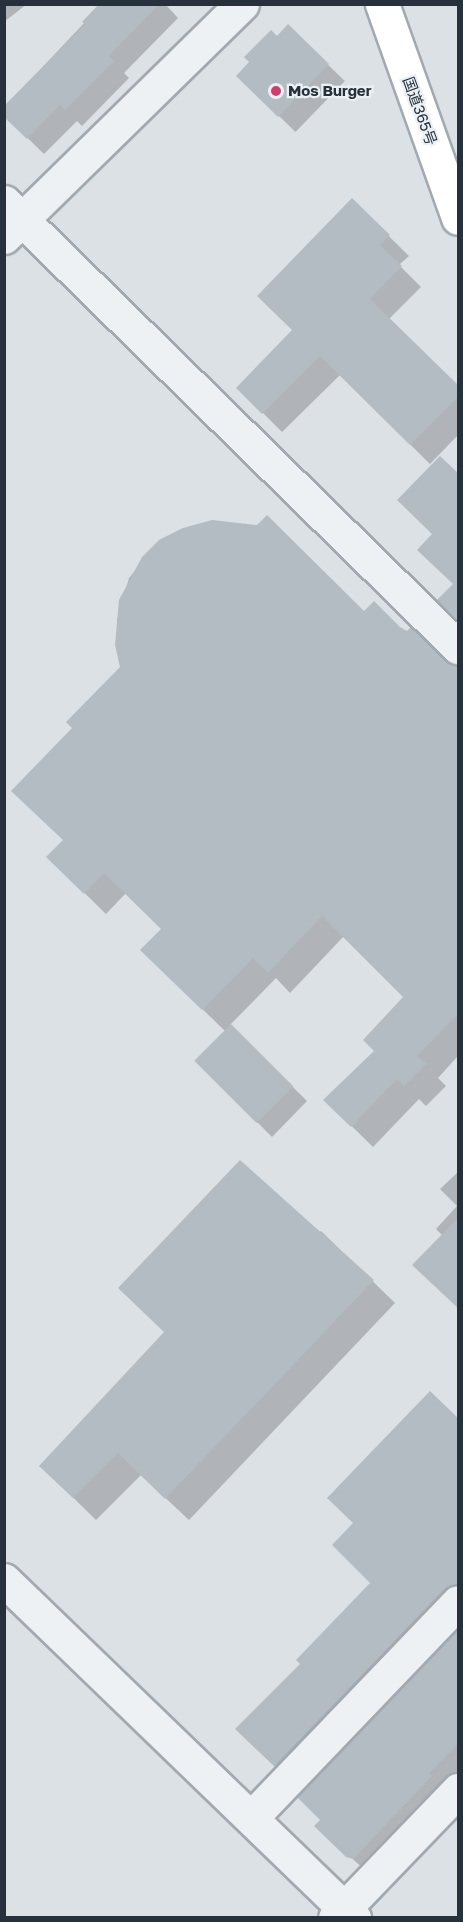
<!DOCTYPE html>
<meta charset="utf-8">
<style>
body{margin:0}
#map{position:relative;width:463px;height:1922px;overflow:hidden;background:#dce1e6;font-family:"Golos Text","Noto Sans JP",sans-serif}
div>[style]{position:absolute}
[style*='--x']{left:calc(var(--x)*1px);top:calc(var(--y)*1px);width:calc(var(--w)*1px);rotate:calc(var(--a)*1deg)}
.shadow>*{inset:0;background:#0003;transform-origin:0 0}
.building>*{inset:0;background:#b3bbc3;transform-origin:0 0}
.roads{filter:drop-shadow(2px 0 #a2a9b0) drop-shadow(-2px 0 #a2a9b0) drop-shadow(0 2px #a2a9b0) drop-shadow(0 -2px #a2a9b0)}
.minor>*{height:33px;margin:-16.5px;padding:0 16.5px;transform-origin:16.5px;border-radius:16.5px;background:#eef1f4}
.highway>*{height:33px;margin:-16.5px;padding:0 16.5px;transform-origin:16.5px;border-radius:16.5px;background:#fff}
.dots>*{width:16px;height:16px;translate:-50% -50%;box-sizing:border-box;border:3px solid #ebf0f4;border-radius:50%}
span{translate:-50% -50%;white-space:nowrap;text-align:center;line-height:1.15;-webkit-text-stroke:4.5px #ebf0f4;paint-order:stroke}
.poi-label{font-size:15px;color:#26313c;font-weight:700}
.left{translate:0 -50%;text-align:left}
.street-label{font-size:15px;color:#26313c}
.frame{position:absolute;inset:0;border:6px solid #26313c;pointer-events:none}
</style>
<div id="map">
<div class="shadow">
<div style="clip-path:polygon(4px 4px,27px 4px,4px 22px)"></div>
<div style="clip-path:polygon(102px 4px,165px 4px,178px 18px,124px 73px,129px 78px,82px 126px,77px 121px,44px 154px,4px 115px,4px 108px)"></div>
<div style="left:288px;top:26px;width:79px;height:71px;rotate:44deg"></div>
<div style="clip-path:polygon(352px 200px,409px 256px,399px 265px,421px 287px,389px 319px,458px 388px,458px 435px,430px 464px,340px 375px,282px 432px,238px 388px,294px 331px)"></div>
<div style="clip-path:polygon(160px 541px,364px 613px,400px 629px,445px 662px,458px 666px,458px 1056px,438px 1078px,446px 1086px,426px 1106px,419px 1099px,373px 1147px,325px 1100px,376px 1051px,405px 997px,344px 936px,290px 993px,276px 978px,230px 1025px,307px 1101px,272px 1137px,196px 1061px,225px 1031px,163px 971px,163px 929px,126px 893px,106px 914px,48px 857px,64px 841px,74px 728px,122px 667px,117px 620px,129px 578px)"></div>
<div style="clip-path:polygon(458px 1172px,458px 1308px,443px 1236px,436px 1229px,457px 1206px,440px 1189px)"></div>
<div style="clip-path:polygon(321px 1231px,395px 1303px,189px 1520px,141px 1475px,96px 1520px,41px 1466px)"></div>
<div style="clip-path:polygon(458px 1421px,458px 1609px,292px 1782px,253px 1746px,302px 1664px,372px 1583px)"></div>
<div style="clip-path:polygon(458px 1631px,458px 1779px,371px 1875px,333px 1842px,322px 1820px)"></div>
</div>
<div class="building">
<div style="clip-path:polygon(99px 4px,159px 4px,109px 56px,114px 61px,65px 110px,60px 105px,27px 139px,4px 117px,4px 106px,85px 24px,82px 22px)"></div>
<div style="clip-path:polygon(288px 24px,329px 64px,278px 117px,236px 76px,249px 62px,244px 57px,271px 30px,277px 36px)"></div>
<div style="clip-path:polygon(352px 198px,390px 235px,380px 245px,402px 266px,370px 299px,459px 386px,459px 396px,410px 445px,320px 356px,262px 414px,236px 388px,292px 330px,257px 296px)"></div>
<div style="clip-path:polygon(440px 456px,459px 474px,459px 621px,437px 600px,453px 584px,417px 550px,432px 534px,397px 500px)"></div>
<div style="clip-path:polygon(267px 515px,364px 611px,374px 601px,400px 627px,407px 631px,411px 627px,445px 660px,459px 665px,459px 1013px,417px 1056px,426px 1064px,404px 1086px,397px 1079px,351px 1127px,323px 1100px,374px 1051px,363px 1040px,403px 997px,322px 916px,268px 973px,253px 958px,202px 1010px,140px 950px,161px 929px,104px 873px,84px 894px,46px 857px,63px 840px,11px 791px,72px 728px,66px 722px,120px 667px,115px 645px,119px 600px,142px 557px,159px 540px,183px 528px,212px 520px,257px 525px)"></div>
<div style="left:231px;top:1024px;width:88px;height:52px;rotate:45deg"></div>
<div style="clip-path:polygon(240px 1160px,374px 1280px,165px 1499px,118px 1453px,73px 1498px,39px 1466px,164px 1332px,118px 1288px)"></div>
<div style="clip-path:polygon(459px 1217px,459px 1309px,412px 1265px)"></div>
<div style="clip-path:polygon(430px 1391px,459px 1419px,459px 1584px,444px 1589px,274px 1766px,235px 1729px,300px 1664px,296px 1660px,370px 1583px,332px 1545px,353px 1523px,327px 1498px)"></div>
<div style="clip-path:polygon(459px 1629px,459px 1743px,429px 1773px,432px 1776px,353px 1859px,346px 1857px,314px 1826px,320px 1820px,297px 1797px)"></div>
</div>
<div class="roads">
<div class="minor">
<div style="--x:4;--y:202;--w:636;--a:44.43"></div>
<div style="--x:4;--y:237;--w:333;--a:-44.4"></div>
<div style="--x:4;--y:1580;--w:487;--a:44"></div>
<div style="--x:251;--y:1818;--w:299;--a:-46.2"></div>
<div style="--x:335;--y:1918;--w:178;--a:-46.1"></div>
</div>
<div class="highway">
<div style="--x:382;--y:4;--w:227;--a:70.4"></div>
</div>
</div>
<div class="dots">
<div style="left:276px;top:91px;background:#cc406a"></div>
</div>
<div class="poi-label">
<span class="left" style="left:288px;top:91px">Mos Burger</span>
</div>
<div class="street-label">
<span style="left:420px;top:111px;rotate:70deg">国道365号</span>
</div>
<div class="frame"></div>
</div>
